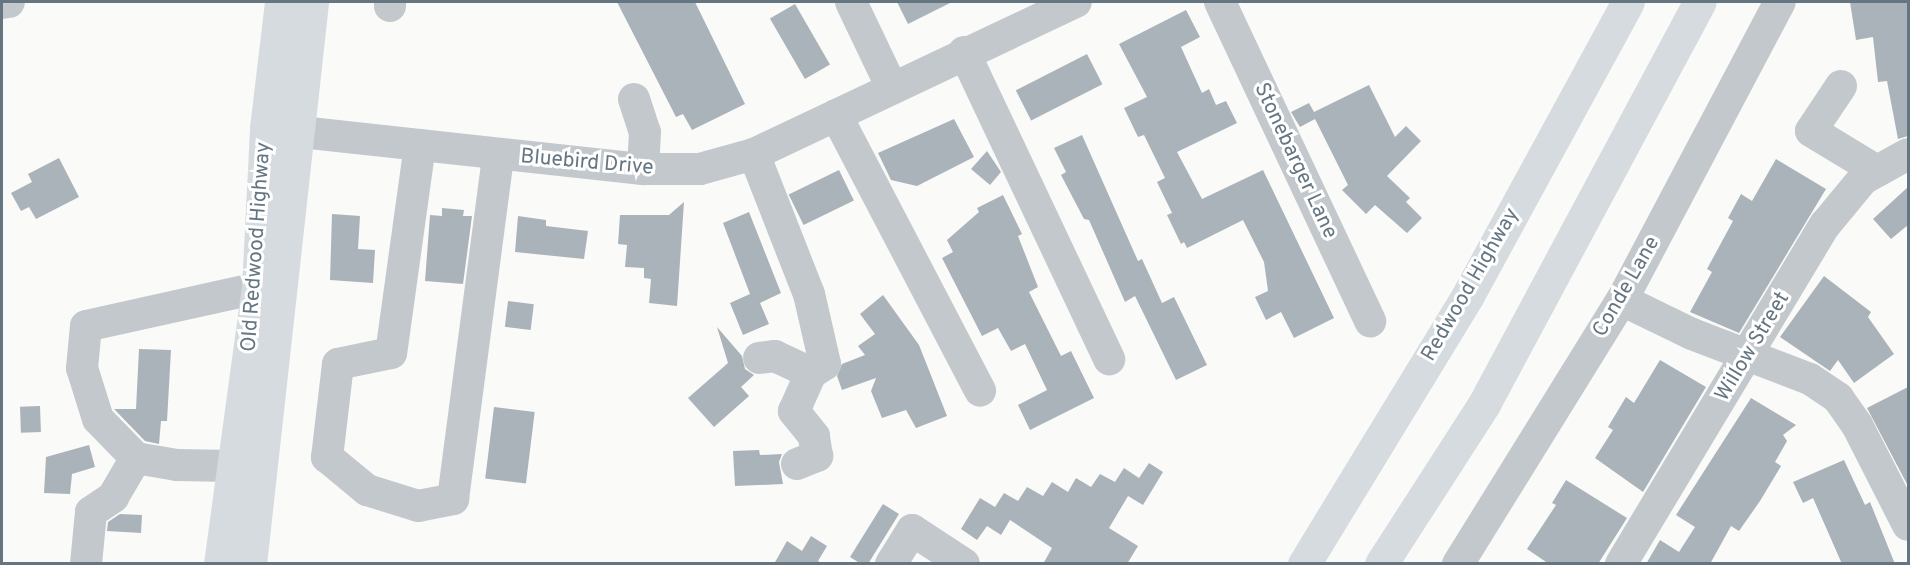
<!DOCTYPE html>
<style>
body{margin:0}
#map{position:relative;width:1910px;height:565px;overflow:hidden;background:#fafaf8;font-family:Overpass,sans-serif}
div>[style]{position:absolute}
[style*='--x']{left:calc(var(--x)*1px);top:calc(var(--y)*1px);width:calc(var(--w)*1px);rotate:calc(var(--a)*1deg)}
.building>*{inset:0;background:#aab3b9;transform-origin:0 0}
.minor>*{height:32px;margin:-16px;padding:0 16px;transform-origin:16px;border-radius:16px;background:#c3c8cc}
.major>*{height:33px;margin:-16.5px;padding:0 16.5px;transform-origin:16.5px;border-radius:16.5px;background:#d6dbdf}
.highway>*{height:33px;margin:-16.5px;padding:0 16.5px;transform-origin:16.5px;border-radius:16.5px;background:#d6dbdf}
span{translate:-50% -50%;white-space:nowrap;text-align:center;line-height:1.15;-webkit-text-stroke:6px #fff;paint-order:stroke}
.street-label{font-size:21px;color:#657683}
.frame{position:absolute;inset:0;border:3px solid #657683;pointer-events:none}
</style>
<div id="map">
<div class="building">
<div style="clip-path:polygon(617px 2px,695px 2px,745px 104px,692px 130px,683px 114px,676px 117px)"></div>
<div style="clip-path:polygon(897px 2px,952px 2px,908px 24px)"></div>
<div style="clip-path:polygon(1850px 2px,1908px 2px,1908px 136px,1898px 139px,1887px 81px,1878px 82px,1873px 37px,1856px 40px)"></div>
<div style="left:795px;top:4px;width:70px;height:29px;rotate:60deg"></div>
<div style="clip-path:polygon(1186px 10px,1200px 37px,1181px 47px,1202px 93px,1209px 89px,1216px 105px,1226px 101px,1237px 123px,1177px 152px,1202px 199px,1263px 170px,1334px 318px,1294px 338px,1281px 312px,1266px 320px,1255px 297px,1268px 291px,1264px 262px,1243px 220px,1187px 248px,1184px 242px,1181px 244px,1167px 215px,1172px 213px,1157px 182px,1165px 178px,1144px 135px,1138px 137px,1124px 108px,1147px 97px,1119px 44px)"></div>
<div style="left:1087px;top:54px;width:34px;height:80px;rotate:63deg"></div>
<div style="clip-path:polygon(1369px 85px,1395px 137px,1406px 126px,1421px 141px,1387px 176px,1410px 198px,1406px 202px,1422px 218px,1407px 233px,1375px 205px,1366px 214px,1342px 190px,1348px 185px,1315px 119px,1300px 127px,1291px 112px,1309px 103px,1314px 112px)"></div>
<div style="clip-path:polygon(954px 119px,974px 157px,917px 186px,891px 180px,878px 153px)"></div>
<div style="clip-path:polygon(1082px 135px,1138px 261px,1142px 259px,1162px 303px,1174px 297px,1207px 365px,1176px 380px,1135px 296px,1125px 302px,1089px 220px,1084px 219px,1061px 175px,1066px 172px,1054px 148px)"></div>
<div style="clip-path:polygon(987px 151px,1001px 172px,990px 185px,971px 169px)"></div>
<div style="clip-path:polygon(59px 158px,79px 197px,36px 219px,29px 207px,21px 211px,11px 193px,32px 182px,28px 174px)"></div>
<div style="clip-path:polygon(1776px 159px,1826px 189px,1739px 333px,1690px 312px,1712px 272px,1707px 269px,1733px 221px,1728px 218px,1741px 194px,1752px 201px)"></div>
<div style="left:839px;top:170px;width:34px;height:56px;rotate:64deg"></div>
<div style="clip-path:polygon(1908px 187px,1908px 225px,1891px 239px,1873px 219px)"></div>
<div style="clip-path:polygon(1003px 195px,1022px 234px,1018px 236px,1038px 287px,1029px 292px,1061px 356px,1071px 351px,1094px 398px,1030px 430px,1018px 405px,1047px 390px,1025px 344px,1011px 351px,998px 328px,982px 336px,942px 258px,953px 252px,947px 240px,979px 212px,977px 208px)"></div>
<div style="clip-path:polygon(684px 202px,677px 306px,649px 303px,651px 279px,644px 278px,644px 268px,625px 267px,627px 245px,618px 244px,620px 215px,669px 215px)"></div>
<div style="clip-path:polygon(442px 208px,464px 210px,463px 216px,472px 216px,463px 284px,425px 281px,430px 215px,442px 216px)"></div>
<div style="clip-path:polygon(749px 212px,781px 293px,760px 303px,769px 324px,743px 335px,730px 303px,750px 294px,723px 223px)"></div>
<div style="clip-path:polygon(332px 214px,360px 216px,358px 249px,375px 250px,373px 283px,330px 280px)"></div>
<div style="clip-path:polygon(518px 216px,546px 220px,546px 226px,588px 231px,584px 259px,515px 252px)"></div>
<div style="clip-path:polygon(1824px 276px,1871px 312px,1868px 317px,1894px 354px,1854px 383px,1838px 360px,1830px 371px,1780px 337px)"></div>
<div style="clip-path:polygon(883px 295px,919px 345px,947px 416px,916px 428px,906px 410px,882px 418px,871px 391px,876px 378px,842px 390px,837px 376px,842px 364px,865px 355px,858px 346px,875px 334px,860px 314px)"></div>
<div style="left:508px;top:301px;width:26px;height:26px;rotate:7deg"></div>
<div style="clip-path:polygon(717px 327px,742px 356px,745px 369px,754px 375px,741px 387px,749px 396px,714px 427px,688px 398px,728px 363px)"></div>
<div style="clip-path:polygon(139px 349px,171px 350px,167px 421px,161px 421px,159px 444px,145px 441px,114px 409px,136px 409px)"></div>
<div style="clip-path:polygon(1660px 360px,1706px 387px,1643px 492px,1595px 458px,1613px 430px,1608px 427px,1626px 397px,1634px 403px)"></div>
<div style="clip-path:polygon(1908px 387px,1908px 486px,1867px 408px)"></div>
<div style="clip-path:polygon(1751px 398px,1796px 425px,1783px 435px,1787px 441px,1775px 462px,1781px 466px,1760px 501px,1739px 531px,1731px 526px,1710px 564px,1646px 564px,1660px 540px,1679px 552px,1695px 527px,1676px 515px)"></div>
<div style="left:40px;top:406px;width:26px;height:20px;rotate:88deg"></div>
<div style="left:494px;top:407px;width:41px;height:72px;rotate:7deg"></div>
<div style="clip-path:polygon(89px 445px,95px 467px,72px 474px,70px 494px,44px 493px,46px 457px)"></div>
<div style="clip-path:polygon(759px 450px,760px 455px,782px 454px,779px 462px,783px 484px,735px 486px,733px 451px)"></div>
<div style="clip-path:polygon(1844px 460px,1865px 505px,1870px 502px,1895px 564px,1842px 564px,1813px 498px,1803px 503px,1793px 482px)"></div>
<div style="clip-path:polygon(1149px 463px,1163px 472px,1143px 505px,1128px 496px,1109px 528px,1138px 546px,1127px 564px,1043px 564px,1052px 548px,1010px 520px,1001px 535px,987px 526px,977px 540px,961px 529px,980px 498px,995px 507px,1004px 493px,1018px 501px,1027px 487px,1043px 496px,1052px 482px,1068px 492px,1076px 478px,1091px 487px,1100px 474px,1115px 482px,1124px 468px,1139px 478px)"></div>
<div style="clip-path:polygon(1566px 480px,1627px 518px,1598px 564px,1549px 564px,1527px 549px,1556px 505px,1552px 503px)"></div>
<div style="clip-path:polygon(883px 504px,899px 514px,868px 564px,861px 564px,850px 557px)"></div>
<div style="clip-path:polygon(120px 514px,142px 515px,141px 533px,107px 531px,108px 522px)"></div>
<div style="clip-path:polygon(811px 536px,827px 546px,818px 561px,823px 564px,774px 564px,787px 541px,802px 551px)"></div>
</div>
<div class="minor">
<div style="--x:851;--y:2;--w:93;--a:64.5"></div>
<div style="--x:1220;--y:2;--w:353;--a:64.8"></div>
<div style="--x:2;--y:3;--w:7;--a:-8"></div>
<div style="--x:390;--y:6;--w:4;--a:-90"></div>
<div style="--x:964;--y:52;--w:340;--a:64.7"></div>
<div style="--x:1841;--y:86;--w:54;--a:123.7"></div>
<div style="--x:1811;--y:131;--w:77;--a:31.2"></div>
<div style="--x:634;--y:99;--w:35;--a:72"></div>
<div style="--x:645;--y:132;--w:37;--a:93"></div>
<div style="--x:836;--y:115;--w:311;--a:62.4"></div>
<div style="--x:273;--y:129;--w:372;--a:6.2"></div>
<div style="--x:643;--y:169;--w:57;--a:0"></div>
<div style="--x:700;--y:169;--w:56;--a:-15.5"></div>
<div style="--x:754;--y:154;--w:356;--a:-25.3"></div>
<div style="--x:420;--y:145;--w:210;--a:97.9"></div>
<div style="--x:391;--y:353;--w:54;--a:168.3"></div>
<div style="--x:338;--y:364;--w:94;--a:96.7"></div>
<div style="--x:327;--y:457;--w:52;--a:39.5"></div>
<div style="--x:367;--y:490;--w:53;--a:17.4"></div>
<div style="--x:418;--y:506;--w:36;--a:-11"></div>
<div style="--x:453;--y:499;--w:347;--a:-82.5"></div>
<div style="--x:754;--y:154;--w:150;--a:68.6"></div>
<div style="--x:809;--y:294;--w:72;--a:77.1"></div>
<div style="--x:825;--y:364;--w:17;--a:147"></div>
<div style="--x:811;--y:373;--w:40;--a:-155"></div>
<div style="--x:775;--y:356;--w:16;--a:173"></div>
<div style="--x:1622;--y:300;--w:78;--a:25.9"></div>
<div style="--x:1692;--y:334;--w:126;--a:20.9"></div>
<div style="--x:1810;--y:379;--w:34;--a:34"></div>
<div style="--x:1838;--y:398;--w:33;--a:55"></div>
<div style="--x:1857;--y:425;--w:112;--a:63"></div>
<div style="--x:797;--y:464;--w:22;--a:-22"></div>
<div style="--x:817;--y:456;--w:20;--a:-99"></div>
<div style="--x:814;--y:436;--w:32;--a:-129"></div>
<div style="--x:794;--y:411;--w:42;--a:-65.9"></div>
<div style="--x:233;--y:466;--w:56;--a:-179"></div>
<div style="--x:177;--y:465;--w:42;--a:-170.3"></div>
<div style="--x:136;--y:458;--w:54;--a:-134.3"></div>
<div style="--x:98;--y:419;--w:53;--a:-107.4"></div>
<div style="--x:82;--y:368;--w:42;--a:-84.6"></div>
<div style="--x:86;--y:326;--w:176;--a:-12.5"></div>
<div style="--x:86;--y:564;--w:52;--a:-84.5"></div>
<div style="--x:91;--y:512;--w:27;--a:-34"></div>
<div style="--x:113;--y:497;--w:45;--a:-59.5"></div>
<div style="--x:891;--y:564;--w:40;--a:-58"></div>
<div style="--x:912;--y:530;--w:62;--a:33.2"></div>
<div style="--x:1458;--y:564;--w:311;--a:-58.2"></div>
<div style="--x:1622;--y:300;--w:337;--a:-62.1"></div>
<div style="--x:1621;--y:564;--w:396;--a:-59"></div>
<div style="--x:1825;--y:225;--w:60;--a:-50.4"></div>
<div style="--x:1863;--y:179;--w:51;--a:-29.1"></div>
</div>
<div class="major">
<div style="--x:220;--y:564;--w:279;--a:-82.2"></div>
<div style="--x:258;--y:288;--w:160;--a:-87.1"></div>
<div style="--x:266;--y:128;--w:127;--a:-83.2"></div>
<div style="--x:250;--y:564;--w:565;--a:-83.7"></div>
</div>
<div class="highway">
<div style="--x:1304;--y:564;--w:313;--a:-58.6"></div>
<div style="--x:1467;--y:297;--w:336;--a:-61.4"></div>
<div style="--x:1381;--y:564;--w:190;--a:-57.2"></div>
<div style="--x:1484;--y:404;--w:456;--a:-61.8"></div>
</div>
<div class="street-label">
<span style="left:1295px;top:161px;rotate:65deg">Stonebarger Lane</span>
<span style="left:587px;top:163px;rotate:5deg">Bluebird Drive</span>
<span style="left:257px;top:247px;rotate:-86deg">Old Redwood Highway</span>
<span style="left:1471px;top:285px;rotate:-60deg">Redwood Highway</span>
<span style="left:1627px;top:287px;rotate:-60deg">Conde Lane</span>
<span style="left:1753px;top:347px;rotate:-59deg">Willow Street</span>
</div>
<div class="frame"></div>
</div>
